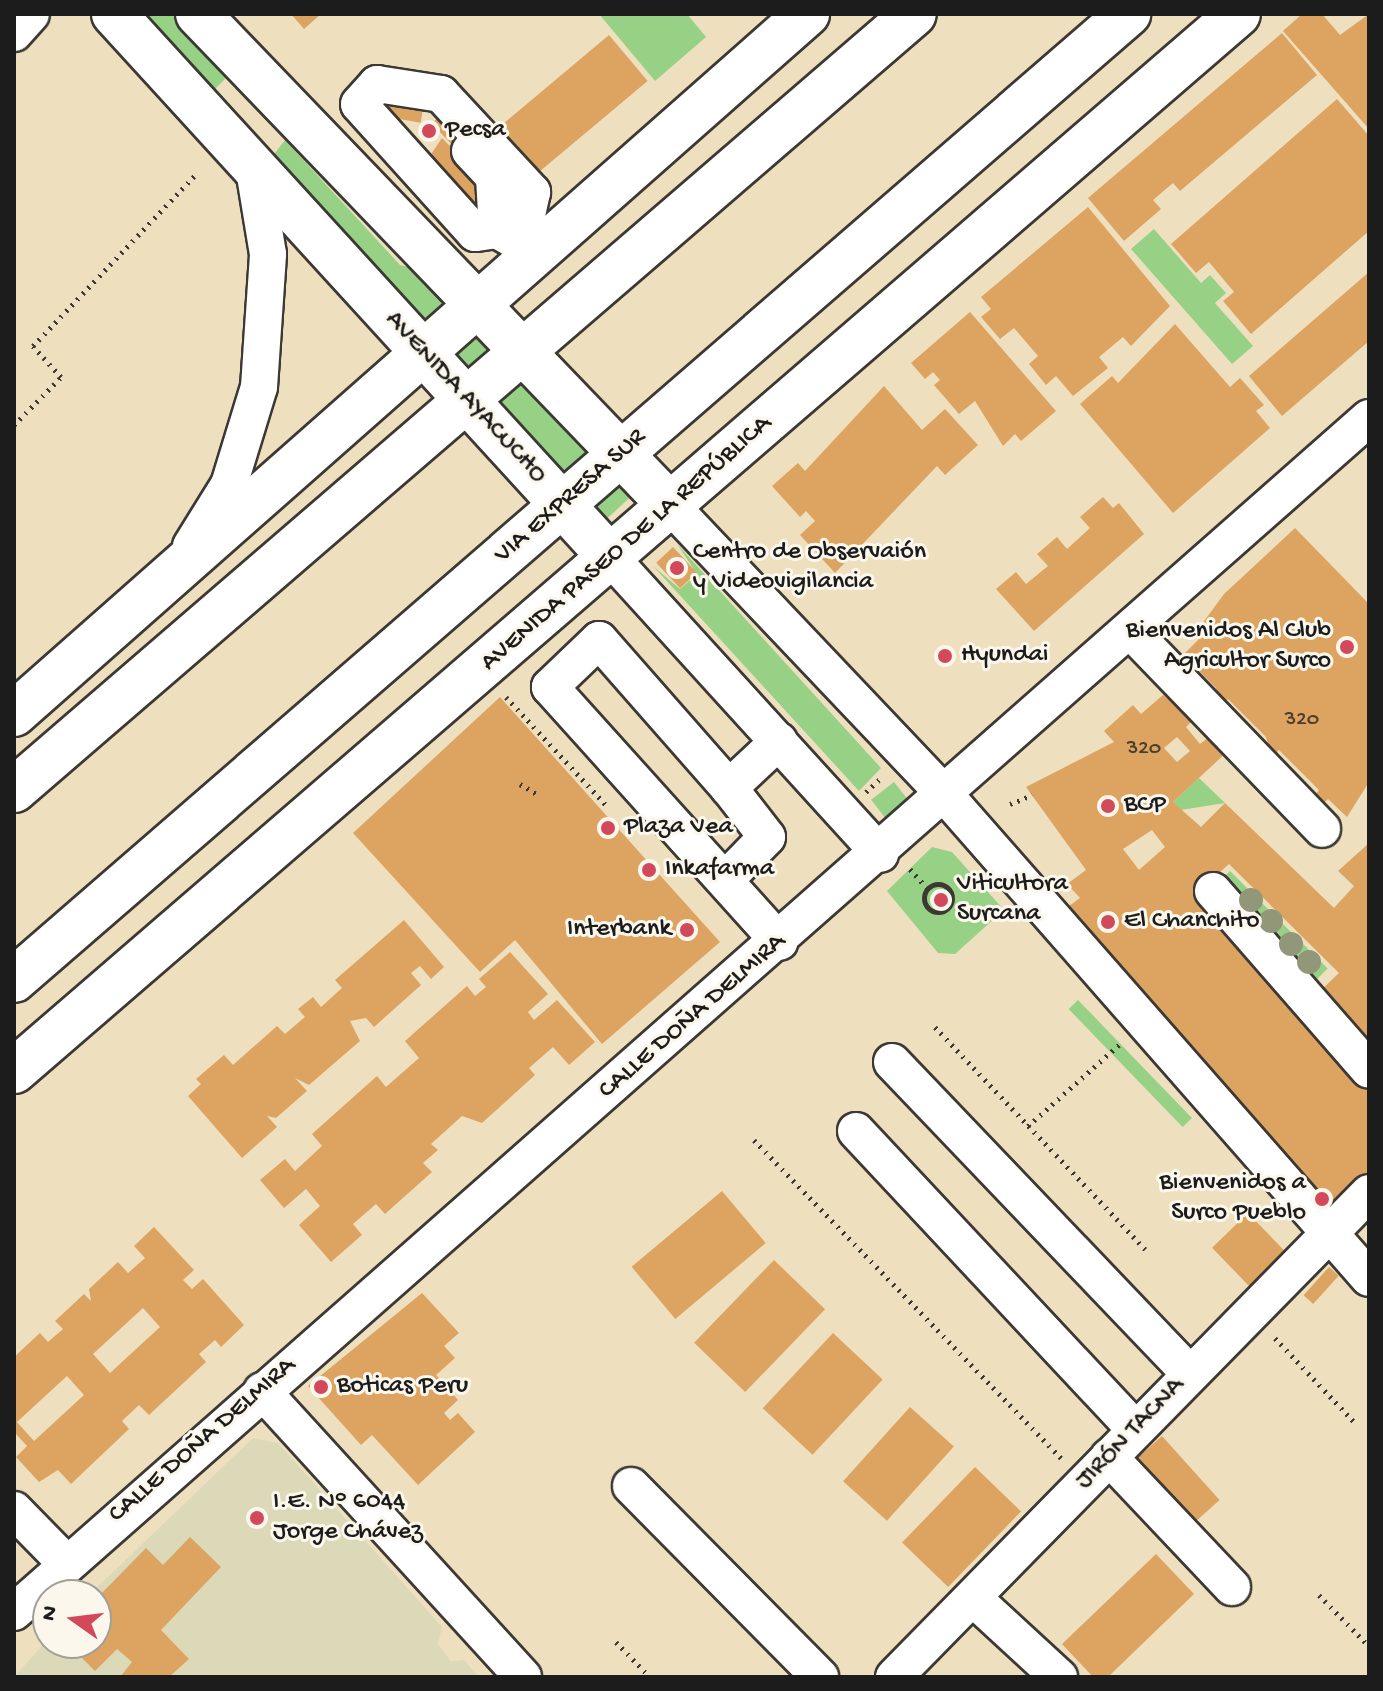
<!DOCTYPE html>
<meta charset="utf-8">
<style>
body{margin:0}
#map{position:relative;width:1383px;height:1691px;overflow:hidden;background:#eee0bf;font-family:"Gochi Hand",sans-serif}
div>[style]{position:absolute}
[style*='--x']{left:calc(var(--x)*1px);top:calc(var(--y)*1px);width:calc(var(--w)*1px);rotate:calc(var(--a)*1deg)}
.built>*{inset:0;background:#dcd9b8}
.green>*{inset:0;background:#97d185;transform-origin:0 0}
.building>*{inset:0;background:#dda360;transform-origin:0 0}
.path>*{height:5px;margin-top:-2.5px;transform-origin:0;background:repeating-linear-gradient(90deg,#3c3934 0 2px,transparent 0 8px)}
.path>.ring{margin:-2.5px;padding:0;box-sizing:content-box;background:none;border:5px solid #3c3934;border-radius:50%}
.roads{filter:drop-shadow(2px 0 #3c3934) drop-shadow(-2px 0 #3c3934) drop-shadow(0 2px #3c3934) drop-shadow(0 -2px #3c3934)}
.minor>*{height:36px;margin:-18px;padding:0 18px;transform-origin:18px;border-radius:18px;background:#fff}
.major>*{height:44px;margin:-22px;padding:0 22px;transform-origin:22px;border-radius:22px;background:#fff}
.highway>*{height:44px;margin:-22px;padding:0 22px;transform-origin:22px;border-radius:22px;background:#fff}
.trees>*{width:24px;height:24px;margin:-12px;border-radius:50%;background:#92977a}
.dots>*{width:22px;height:22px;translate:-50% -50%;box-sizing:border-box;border:4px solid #fbf7ec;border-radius:50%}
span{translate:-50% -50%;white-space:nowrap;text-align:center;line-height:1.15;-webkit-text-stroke:6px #fbf7ec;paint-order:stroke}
.number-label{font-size:22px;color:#4c3e2d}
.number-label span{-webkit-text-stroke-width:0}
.poi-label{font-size:26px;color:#1c1c1c}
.left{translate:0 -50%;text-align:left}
.right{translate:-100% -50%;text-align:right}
.street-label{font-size:26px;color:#1c1c1c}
.frame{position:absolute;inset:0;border:16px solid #1c1c1c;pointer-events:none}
.north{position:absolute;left:32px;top:1579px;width:80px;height:80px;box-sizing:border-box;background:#fbf7ec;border:2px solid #a29f99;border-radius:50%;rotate:284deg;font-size:22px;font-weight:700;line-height:32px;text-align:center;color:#1c1c1c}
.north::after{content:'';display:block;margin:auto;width:28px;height:36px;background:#d1495b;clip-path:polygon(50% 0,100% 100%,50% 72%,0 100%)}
</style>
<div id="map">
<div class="built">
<div style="clip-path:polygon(253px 1438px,278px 1443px,442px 1627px,438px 1644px,451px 1661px,464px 1660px,479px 1677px,14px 1677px,48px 1639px,96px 1643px,96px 1595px,89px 1595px)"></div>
</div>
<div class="green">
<div style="clip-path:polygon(132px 14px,188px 14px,236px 68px,208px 96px)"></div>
<div style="clip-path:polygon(599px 14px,687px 14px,706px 37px,655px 81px)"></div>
<div style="clip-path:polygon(285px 140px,400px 265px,426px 272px,637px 491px,599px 526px,268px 162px)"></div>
<div style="clip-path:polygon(1154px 229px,1201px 283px,1210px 275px,1226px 293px,1215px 303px,1253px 346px,1232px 364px,1131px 249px)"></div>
<div style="clip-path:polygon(677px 544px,881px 768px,859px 791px,653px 566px,680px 589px,697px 574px)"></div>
<div style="clip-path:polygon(1199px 778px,1225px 803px,1181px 810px,1173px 802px)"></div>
<div style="left:894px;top:782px;width:28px;height:29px;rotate:52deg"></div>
<div style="clip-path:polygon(932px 847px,952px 852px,1004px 910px,955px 954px,938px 953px,887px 891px)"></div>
<div style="left:1230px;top:871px;width:138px;height:15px;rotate:45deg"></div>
<div style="left:1078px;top:1000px;width:164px;height:13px;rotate:46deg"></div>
</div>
<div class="building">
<div style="clip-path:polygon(291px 14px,321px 14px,304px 29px)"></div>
<div style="clip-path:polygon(1302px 14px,1322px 14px,1340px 35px,1369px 14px,1369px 129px,1283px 31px)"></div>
<div style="clip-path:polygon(1282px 33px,1317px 75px,1180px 191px,1173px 183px,1153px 200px,1161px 209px,1124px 241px,1088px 198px)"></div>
<div style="left:609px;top:35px;width:60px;height:146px;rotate:50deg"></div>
<div style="left:380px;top:82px;width:47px;height:33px;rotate:10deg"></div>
<div style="clip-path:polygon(1337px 99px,1369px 136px,1369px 231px,1251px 334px,1223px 301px,1234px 292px,1209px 262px,1196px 273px,1171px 244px)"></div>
<div style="left:454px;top:102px;width:29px;height:31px;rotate:46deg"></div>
<div style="clip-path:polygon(477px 126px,481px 239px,419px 172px,442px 138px,453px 149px)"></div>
<div style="clip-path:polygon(1088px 207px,1170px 306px,1131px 346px,1123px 337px,1099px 357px,1108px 368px,1073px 396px,1056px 376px,1046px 385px,1029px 364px,1038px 356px,1014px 328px,1000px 339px,981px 317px,991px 309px,981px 297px)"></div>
<div style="clip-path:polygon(1369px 272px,1369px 341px,1282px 416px,1249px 376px)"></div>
<div style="clip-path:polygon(970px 312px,1056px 411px,1021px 441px,1015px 434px,1003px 446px,975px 401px,959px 414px,934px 385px,940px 380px,933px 372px,925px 379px,911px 363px)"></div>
<div style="clip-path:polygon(1175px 324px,1230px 387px,1240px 378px,1264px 405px,1256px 411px,1270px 428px,1173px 513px,1080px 404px,1112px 376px,1118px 383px)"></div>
<div style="clip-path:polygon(884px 386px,922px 430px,945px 409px,978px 445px,945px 475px,937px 466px,835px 573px,800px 535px,815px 521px,806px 511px,800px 517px,772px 486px,798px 463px,805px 471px)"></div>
<div style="clip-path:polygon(1103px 497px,1113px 508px,1119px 503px,1144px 534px,1034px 631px,996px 589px,1016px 572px,1026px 584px,1048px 566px,1037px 554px,1057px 537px,1067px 549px,1090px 528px,1080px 517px)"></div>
<div style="clip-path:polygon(1295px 528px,1369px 604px,1369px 782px,1347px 817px,1328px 799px,1318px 809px,1311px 799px,1319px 790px,1279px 750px,1272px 757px,1266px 737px,1228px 699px,1220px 707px,1216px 688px,1183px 655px,1208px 630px,1202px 624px,1224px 594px)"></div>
<div style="left:673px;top:547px;width:35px;height:23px;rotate:47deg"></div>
<div style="clip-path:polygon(evenodd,1163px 695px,1194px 719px,1186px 727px,1200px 744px,1213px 734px,1228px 751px,1173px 802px,1201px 827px,1225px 803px,1334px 908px,1354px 886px,1338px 871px,1369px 843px,1369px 1052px,1316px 995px,1339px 973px,1229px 864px,1201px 889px,1369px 1085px,1369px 1172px,1332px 1209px,1069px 906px,1080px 898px,1067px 884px,1086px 870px,1026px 787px,1114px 742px,1104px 731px,1133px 705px,1141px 714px,1163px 695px,1177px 737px,1190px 751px,1177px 762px,1164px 748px,1177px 737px,1163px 695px,1152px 830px,1165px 847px,1139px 870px,1123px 849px,1152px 830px)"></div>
<div style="clip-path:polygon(500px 697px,720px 942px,602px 1044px,515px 940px,480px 972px,353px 833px)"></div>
<div style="clip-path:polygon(404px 920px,444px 967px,431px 979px,420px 966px,411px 973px,421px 985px,374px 1027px,366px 1018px,350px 1021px,360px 1041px,309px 1085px,295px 1078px,307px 1091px,276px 1118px,267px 1116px,277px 1127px,242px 1158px,188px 1096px,201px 1084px,196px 1079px,224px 1055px,233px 1065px,277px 1026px,285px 1034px,305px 1017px,298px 1009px,313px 997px,321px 1007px,342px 988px,335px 980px)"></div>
<div style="clip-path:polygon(510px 952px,548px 994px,528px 1012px,534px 1020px,557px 1000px,595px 1042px,569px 1065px,553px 1047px,529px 1068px,535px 1075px,482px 1123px,462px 1116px,431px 1144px,438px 1150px,423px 1163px,432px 1172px,385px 1214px,376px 1204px,353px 1224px,362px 1235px,331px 1262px,299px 1225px,320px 1206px,306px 1189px,284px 1208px,260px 1180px,285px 1159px,295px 1171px,322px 1146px,312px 1134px,377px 1076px,386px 1087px,419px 1058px,405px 1041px,467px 986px,475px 996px,486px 987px,479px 979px)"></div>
<div style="left:722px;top:1191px;width:68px;height:118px;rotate:50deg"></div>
<div style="left:1248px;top:1213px;width:58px;height:50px;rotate:46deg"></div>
<div style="clip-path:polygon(evenodd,154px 1227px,194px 1270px,183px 1280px,192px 1289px,203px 1279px,244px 1325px,221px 1347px,215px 1340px,199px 1354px,206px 1362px,149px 1415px,139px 1405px,122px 1421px,129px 1429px,71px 1484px,58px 1470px,39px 1482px,16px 1457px,27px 1446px,14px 1432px,14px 1357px,40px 1333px,48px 1342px,63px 1329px,55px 1321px,84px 1294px,91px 1301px,89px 1289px,118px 1262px,128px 1273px,145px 1258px,134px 1246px,154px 1227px,143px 1308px,160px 1327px,110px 1373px,93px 1354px,143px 1308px,154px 1227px,67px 1376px,84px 1395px,34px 1441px,17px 1422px,67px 1376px)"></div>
<div style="left:774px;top:1260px;width:71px;height:115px;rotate:44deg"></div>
<div style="left:1329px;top:1267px;width:13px;height:38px;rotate:42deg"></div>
<div style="clip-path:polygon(422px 1293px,459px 1333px,444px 1346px,455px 1358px,436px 1375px,458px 1400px,444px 1413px,450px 1420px,458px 1413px,475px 1432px,418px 1485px,372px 1435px,361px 1445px,308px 1386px)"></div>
<div style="left:833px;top:1333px;width:68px;height:103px;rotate:43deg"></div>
<div style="left:910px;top:1407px;width:59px;height:100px;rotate:42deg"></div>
<div style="left:1162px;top:1436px;width:86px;height:48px;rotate:48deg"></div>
<div style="left:975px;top:1467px;width:64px;height:105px;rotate:44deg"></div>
<div style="clip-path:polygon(190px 1537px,221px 1567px,161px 1630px,189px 1659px,169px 1677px,120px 1677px,132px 1662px,117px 1649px,95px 1671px,67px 1643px,96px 1643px,96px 1599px,146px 1548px,163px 1565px)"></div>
<div style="clip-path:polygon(1156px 1554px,1194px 1594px,1108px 1677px,1093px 1677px,1062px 1644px)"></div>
</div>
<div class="path">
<div style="--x:14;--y:425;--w:67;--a:-45.6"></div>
<div style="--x:61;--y:377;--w:42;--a:-132.1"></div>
<div style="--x:33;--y:346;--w:238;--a:-46.5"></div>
<div style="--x:506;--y:697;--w:150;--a:47.2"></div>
<div style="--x:520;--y:784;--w:21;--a:31"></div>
<div style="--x:866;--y:792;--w:22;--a:-43"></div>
<div style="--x:1010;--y:804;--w:24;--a:-22"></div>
<div style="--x:910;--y:869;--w:27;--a:48"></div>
<div class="ring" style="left:924px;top:884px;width:23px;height:23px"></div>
<div style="--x:935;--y:1027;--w:306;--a:46.6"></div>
<div style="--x:1028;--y:1126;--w:123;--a:-41.7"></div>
<div style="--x:754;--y:1140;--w:443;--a:46"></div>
<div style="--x:1275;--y:1338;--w:120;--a:46.7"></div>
<div style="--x:1319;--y:1595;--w:71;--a:45.6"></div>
<div style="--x:616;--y:1642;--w:49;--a:45.8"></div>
</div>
<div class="roads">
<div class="minor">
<div style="--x:14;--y:33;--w:25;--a:-48"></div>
<div style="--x:470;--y:151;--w:35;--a:47"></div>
<div style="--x:494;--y:177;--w:53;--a:86.8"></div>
<div style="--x:497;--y:230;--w:22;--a:30"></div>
<div style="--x:497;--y:230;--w:22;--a:172"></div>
<div style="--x:475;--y:233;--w:173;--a:-132"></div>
<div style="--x:359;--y:104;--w:27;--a:-48"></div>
<div style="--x:377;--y:84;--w:65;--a:8.9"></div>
<div style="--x:441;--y:94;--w:134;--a:47.1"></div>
<div style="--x:532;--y:192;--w:52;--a:102.2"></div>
<div style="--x:671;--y:506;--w:400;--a:46.5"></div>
<div style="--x:946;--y:796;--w:641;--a:48.73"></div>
<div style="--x:191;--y:546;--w:72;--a:-58.1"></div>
<div style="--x:229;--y:485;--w:102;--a:-73"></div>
<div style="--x:259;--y:387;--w:133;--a:-86.1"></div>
<div style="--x:268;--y:254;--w:86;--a:-99.4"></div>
<div style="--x:611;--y:558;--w:400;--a:47.7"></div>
<div style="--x:1131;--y:631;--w:275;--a:46"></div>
<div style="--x:779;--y:741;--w:69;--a:136.8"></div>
<div style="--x:729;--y:788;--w:197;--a:-131.3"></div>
<div style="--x:599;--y:640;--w:68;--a:136.2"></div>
<div style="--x:550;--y:687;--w:343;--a:48"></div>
<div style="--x:725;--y:880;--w:60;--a:-45.7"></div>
<div style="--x:767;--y:837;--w:62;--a:-127.8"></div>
<div style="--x:1213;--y:891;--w:237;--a:48.9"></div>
<div style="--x:892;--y:1062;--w:431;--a:46.3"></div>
<div style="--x:856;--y:1131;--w:408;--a:46.9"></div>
<div style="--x:262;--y:1391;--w:387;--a:47.6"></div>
<div style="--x:1109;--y:1457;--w:179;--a:46.6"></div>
<div style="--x:631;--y:1486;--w:269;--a:45.3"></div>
<div style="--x:14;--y:1510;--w:71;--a:45.6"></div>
<div style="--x:973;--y:1598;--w:117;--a:42.6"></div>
<div style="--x:14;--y:1612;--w:1806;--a:-41.39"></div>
<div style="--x:894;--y:1677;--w:678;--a:-45.54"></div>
</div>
<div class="major">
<div style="--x:114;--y:14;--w:737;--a:47.59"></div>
<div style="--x:198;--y:14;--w:682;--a:46.13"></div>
<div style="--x:14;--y:714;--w:1058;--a:-41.44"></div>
<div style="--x:14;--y:1071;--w:1617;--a:-40.81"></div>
</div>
<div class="highway">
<div style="--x:14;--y:790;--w:1188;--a:-40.77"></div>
<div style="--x:14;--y:980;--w:1475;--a:-40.93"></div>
</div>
</div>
<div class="trees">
<div style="left:1251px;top:900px"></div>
<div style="left:1271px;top:921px"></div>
<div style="left:1291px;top:944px"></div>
<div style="left:1309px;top:962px"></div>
</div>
<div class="dots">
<div style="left:429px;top:131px;background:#d1495b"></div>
<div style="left:677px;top:568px;background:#d1495b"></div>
<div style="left:1347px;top:647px;background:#d1495b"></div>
<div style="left:945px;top:656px;background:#d1495b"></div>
<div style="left:1108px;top:806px;background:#d1495b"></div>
<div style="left:608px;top:828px;background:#d1495b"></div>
<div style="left:649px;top:870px;background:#d1495b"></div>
<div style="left:941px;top:900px;background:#d1495b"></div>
<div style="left:1108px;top:922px;background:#d1495b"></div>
<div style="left:687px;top:930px;background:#d1495b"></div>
<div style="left:1322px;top:1199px;background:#d1495b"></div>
<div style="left:321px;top:1387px;background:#d1495b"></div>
<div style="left:257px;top:1518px;background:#d1495b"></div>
</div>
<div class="number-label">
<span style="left:1302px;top:721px">320</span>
<span style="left:1144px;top:750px">320</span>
</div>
<div class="poi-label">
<span class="left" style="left:445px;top:131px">Pecsa</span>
<span class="left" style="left:693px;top:568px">Centro de Observaión<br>y Videovigilancia</span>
<span class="right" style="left:1331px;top:647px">Bienvenidos Al Club<br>Agricultor Surco</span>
<span class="left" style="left:961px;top:656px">Hyundai</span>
<span class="left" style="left:1124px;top:806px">BCP</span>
<span class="left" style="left:624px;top:828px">Plaza Vea</span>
<span class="left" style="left:665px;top:870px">Inkafarma</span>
<span class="left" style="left:957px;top:900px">Viticultora<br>Surcana</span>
<span class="left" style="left:1124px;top:922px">El Chanchito</span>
<span class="right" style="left:671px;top:930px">Interbank</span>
<span class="right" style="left:1306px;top:1199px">Bienvenidos a<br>Surco Pueblo</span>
<span class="left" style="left:337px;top:1387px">Boticas Peru</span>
<span class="left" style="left:273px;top:1518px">I.E. N° 6044<br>Jorge Chávez</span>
</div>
<div class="street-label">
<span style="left:465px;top:398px;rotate:47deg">AVENIDA AYACUCHO</span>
<span style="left:571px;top:497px;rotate:-41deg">VIA EXPRESA SUR</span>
<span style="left:627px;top:544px;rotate:-41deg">AVENIDA PASEO DE LA REPÚBLICA</span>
<span style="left:693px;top:1017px;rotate:-41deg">CALLE DOÑA DELMIRA</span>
<span style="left:1131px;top:1434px;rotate:-46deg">JIRÓN TACNA</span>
<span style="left:203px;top:1441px;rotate:-41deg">CALLE DOÑA DELMIRA</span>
</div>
<div class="frame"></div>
<div class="north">N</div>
</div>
